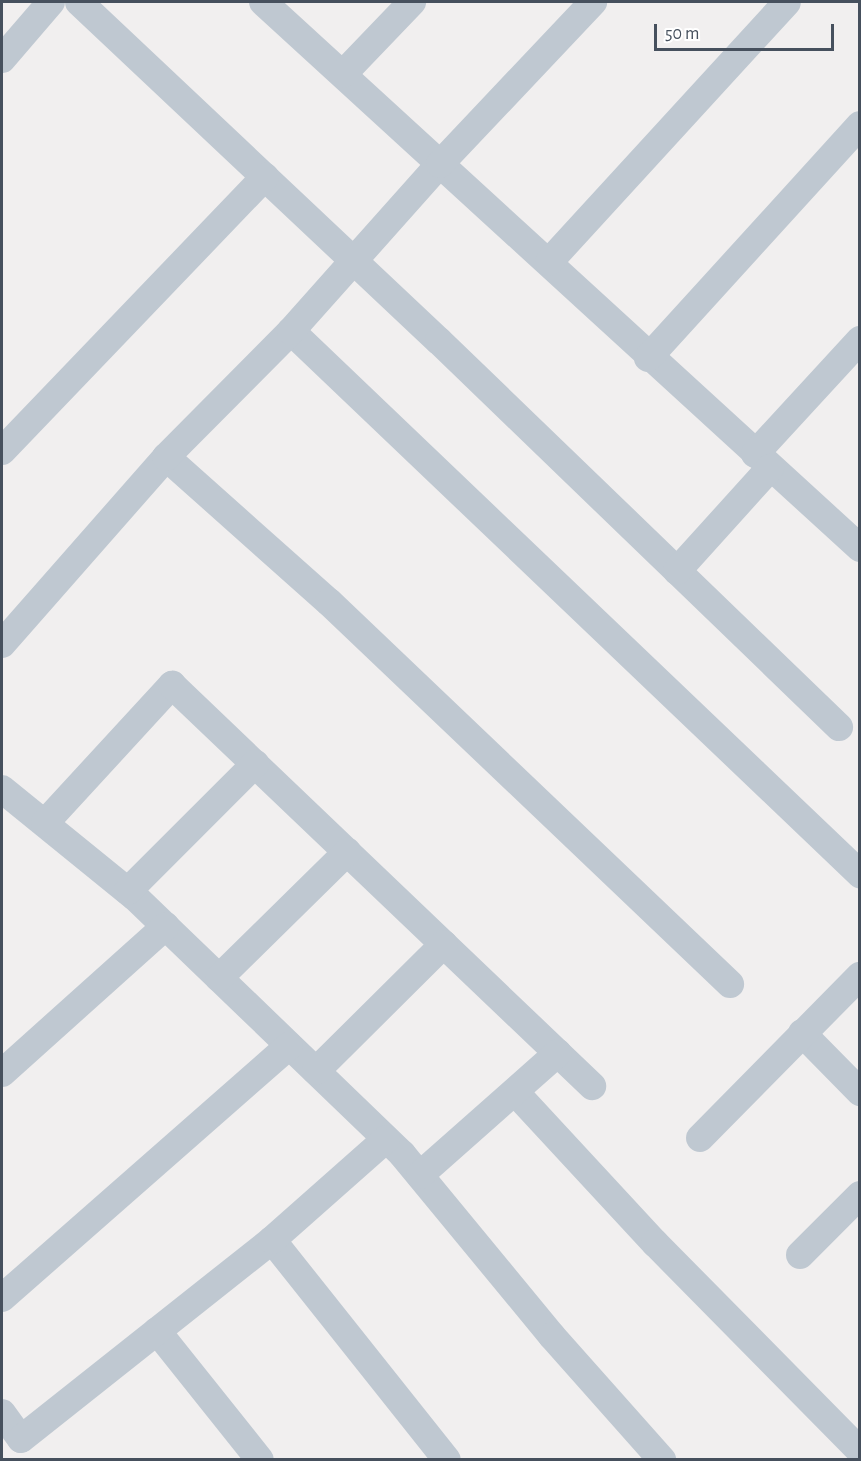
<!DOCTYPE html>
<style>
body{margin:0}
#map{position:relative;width:861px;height:1461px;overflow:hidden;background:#f1efef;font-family:"Alegreya Sans",sans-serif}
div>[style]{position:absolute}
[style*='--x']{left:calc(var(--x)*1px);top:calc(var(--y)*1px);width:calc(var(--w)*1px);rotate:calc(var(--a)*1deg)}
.street>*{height:28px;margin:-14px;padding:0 14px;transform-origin:14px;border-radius:14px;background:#bfc8d1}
span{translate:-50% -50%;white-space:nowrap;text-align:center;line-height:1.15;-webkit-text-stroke:5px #fff;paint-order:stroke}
.frame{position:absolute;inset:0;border:3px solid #46505d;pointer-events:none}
.scale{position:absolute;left:654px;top:24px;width:180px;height:27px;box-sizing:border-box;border:3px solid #46505d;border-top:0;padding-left:8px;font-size:18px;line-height:21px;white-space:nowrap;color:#46505d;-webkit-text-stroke:4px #fff;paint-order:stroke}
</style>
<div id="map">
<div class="street">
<div style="--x:79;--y:2;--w:494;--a:43.3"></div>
<div style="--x:439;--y:341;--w:556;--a:43.98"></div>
<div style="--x:263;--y:2;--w:809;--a:42.45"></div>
<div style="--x:2;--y:59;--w:75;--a:-49.3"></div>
<div style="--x:343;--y:74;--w:100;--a:-46.2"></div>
<div style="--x:549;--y:262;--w:352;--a:-47.5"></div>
<div style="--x:291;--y:331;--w:787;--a:43.66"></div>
<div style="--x:648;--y:358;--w:315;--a:-47.7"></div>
<div style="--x:2;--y:451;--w:380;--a:-46.2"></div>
<div style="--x:755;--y:454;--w:155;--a:-47.4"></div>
<div style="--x:166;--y:457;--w:218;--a:41.7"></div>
<div style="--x:329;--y:602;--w:554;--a:43.61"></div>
<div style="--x:677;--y:571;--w:139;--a:-47.9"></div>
<div style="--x:2;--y:644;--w:249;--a:-48.7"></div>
<div style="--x:166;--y:457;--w:177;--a:-45.2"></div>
<div style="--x:291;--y:331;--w:224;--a:-48.3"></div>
<div style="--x:440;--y:164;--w:223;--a:-46.6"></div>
<div style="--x:2;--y:789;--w:171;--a:39.1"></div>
<div style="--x:135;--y:897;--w:371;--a:43.9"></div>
<div style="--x:402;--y:1154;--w:236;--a:50.5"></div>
<div style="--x:552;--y:1336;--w:166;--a:48.4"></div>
<div style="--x:45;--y:823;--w:188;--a:-47.4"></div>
<div style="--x:172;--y:685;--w:581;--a:43.67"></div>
<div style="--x:128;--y:891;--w:180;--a:-45"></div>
<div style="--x:219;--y:978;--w:180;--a:-44.5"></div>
<div style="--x:802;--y:1033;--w:83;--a:45.5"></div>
<div style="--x:316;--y:1071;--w:180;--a:-44.8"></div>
<div style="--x:2;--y:1073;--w:220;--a:-41.9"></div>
<div style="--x:516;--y:1093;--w:205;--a:47.2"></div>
<div style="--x:655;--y:1243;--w:292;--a:45.4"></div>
<div style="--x:700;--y:1138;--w:228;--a:-45.4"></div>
<div style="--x:420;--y:1175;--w:184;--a:-41.5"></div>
<div style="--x:272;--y:1240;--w:281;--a:51.5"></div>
<div style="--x:800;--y:1255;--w:85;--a:-45"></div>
<div style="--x:2;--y:1298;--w:382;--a:-41.3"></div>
<div style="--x:157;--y:1331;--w:165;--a:51.4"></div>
<div style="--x:2;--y:1413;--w:32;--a:54"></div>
<div style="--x:21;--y:1439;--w:320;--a:-38.4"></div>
<div style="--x:272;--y:1240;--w:152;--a:-41.5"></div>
</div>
<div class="frame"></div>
<div class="scale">50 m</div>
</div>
